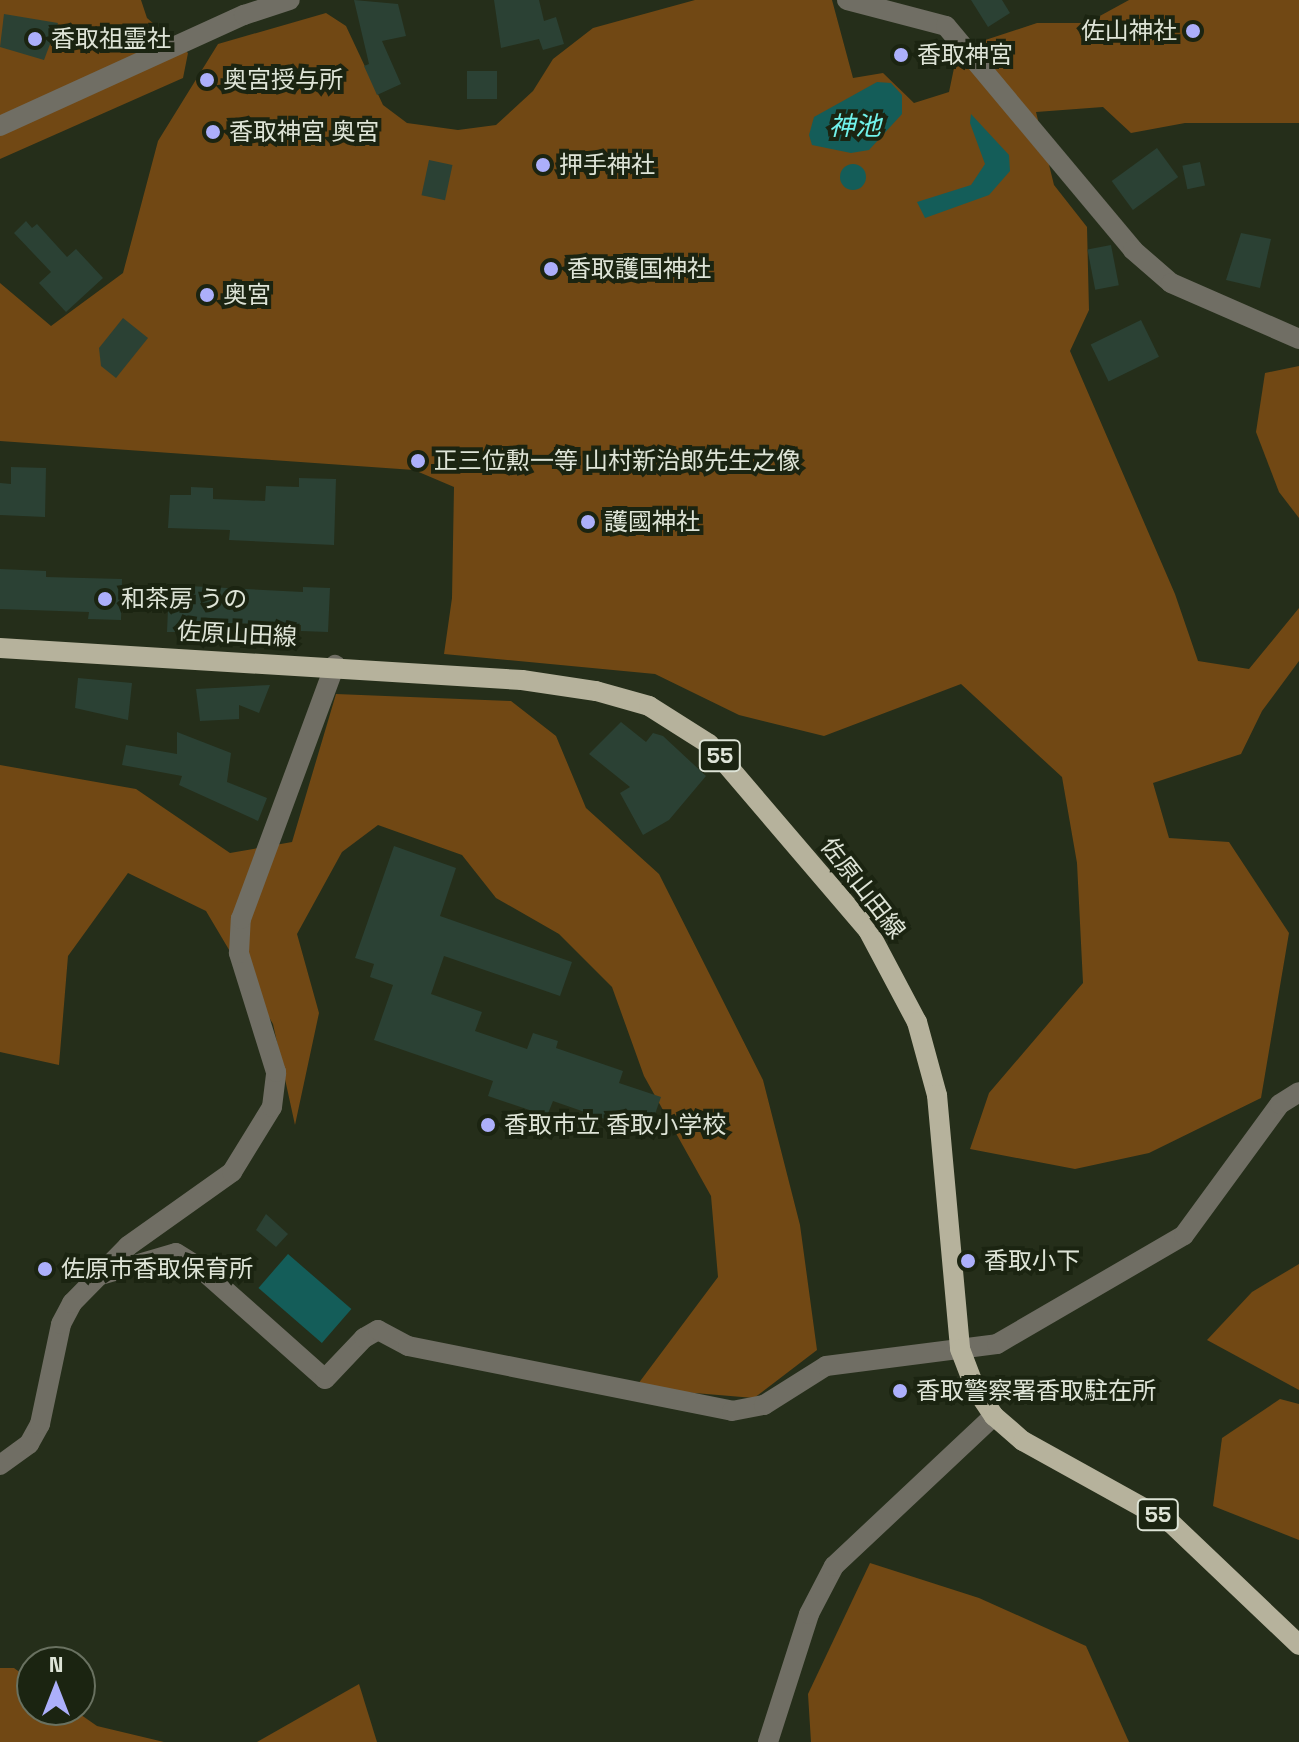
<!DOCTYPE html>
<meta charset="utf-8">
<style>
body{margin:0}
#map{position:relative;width:1299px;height:1742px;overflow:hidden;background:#252e1a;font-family:"Space Grotesk","Noto Sans JP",sans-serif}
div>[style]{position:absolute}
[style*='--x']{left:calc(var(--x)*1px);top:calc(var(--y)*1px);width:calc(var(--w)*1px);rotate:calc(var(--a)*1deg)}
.green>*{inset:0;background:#714814}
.water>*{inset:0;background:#145d59;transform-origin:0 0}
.round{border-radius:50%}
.building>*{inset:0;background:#2b4134;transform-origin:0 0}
.minor>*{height:20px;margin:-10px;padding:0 10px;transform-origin:10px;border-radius:10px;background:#706e64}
.major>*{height:20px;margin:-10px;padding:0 10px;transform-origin:10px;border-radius:10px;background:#b6b29c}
.dots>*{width:22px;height:22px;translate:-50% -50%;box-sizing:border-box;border:4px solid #1b2411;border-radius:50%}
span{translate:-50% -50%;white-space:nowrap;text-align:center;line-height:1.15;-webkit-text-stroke:8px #1b2411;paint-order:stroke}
.shield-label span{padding:2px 6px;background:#1b2411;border:2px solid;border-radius:6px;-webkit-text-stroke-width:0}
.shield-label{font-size:22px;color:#dee4d7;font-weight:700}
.poi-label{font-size:24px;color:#dee4d7}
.right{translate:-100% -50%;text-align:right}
.left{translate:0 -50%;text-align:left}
.street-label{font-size:24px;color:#dee4d7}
.water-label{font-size:26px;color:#71f3eb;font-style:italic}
.north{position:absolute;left:16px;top:1646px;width:80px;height:80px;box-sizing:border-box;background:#1b2411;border:2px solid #697160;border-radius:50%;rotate:0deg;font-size:22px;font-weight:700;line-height:32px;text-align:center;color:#dee4d7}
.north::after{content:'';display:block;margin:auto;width:28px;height:36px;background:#acaffb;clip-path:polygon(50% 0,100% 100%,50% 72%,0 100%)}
</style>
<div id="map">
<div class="green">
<div style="clip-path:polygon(0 0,141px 0,147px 18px,188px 53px,183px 78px,0 159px)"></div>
<div style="clip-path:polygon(695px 0,832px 0,853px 78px,883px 73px,914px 103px,949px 92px,958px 49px,1037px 23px,1087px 23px,1129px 0,1299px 0,1299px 123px,1185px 123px,1131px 133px,1103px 107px,1036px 112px,1054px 185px,1087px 227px,1089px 310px,1070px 351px,1175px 594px,1198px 661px,1249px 669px,1299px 608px,1299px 661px,1262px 711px,1241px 754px,1153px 783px,1169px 838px,1229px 842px,1289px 933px,1261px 1098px,1149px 1153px,1075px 1169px,970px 1149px,989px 1093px,1083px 983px,1077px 863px,1062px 777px,961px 684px,824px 736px,739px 715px,655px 674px,444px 654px,452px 598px,454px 487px,414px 470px,0 441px,0 283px,51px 326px,123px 273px,158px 141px,218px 44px,326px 13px,346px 26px,383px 105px,407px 123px,458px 130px,496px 125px,533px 91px,553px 59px,593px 28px)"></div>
<div style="clip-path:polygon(1299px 366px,1299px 518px,1279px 492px,1256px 432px,1265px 373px)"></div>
<div style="clip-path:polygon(336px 694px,511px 701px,556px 736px,586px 808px,659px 874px,763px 1080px,800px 1225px,817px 1350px,754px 1398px,635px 1388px,718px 1277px,711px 1196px,644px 1076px,612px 987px,559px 934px,496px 898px,462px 855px,378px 825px,342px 852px,297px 934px,319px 1013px,295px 1125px,273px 1024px,206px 911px,128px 873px,68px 956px,59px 1065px,0 1052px,0 765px,136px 789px,230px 853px,292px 842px)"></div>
<div style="clip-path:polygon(1299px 1264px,1299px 1390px,1207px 1340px,1252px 1292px)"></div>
<div style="clip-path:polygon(1280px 1399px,1299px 1404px,1299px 1540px,1213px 1506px,1222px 1438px)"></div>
<div style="clip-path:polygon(870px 1563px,979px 1598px,1086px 1646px,1129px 1742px,811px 1742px,808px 1694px)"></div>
<div style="clip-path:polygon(0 1668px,14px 1668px,32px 1681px,32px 1710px,74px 1710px,97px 1726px,164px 1742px,0 1742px)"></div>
<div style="clip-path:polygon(359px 1684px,377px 1742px,257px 1742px)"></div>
</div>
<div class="water">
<div style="clip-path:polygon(877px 82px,891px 83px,902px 95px,902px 114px,869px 150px,851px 153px,812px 145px,809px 135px,814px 117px)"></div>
<div style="clip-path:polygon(971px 114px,1009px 155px,1010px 171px,989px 195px,925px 218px,917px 202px,971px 185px,985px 164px,970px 123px)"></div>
<div class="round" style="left:840px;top:164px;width:26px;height:26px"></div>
<div style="left:288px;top:1254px;width:84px;height:45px;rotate:41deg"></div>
</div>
<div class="building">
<div style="clip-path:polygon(354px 0,398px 4px,406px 36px,382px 41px,401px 84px,377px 95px,364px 66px,369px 64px)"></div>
<div style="clip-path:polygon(494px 0,539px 0,544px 21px,556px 17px,564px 44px,543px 50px,539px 39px,501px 48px)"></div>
<div style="clip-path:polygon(971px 0,1002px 0,1010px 13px,988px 27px)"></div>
<div style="clip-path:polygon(4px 14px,58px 23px,44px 60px,0 47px)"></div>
<div style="left:467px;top:71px;width:30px;height:28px"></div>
<div style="left:1157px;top:148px;width:36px;height:56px;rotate:54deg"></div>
<div style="left:429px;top:160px;width:24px;height:36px;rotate:12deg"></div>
<div style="left:1200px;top:162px;width:24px;height:18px;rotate:78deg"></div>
<div style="clip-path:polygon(26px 221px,32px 228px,37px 224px,67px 257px,76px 249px,103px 278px,66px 312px,39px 283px,51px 272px,14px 233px)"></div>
<div style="clip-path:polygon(1241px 233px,1271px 239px,1260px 288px,1226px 280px)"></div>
<div style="left:1111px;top:245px;width:41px;height:24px;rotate:79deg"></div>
<div style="clip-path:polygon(123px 318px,148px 338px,116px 378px,101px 366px,99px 348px)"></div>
<div style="left:1141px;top:320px;width:41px;height:56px;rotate:64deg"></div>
<div style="clip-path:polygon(11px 467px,46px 468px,45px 517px,0 515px,0 483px,11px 484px)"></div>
<div style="clip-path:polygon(299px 478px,336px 479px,334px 545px,229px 540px,230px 530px,168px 528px,170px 495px,191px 495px,191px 487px,213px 488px,213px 499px,265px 501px,266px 486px,299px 487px)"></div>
<div style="clip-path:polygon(0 569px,46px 571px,46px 577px,122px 579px,121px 620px,88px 619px,89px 612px,0 609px)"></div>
<div style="clip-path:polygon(169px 585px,303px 592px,303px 587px,330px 588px,328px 632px,301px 631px,301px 625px,234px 623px,194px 623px,194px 632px,167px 632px)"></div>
<div style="clip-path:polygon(78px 678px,132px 683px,128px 720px,75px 708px)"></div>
<div style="clip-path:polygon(270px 685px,259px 713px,239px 705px,239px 719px,200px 721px,196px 689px)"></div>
<div style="clip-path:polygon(621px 722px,646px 742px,653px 733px,663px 736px,706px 776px,669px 820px,643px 835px,620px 793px,630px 787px,589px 754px)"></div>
<div style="clip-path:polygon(177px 732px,231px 753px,227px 782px,267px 798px,258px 821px,179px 785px,182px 776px,122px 765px,126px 745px,177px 754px)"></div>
<div style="clip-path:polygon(394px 846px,456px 868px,440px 916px,572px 962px,560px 996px,444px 956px,431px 994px,482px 1012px,475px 1031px,527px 1049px,533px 1033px,558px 1041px,556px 1048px,623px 1071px,619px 1083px,661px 1097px,648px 1134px,553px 1101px,547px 1116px,488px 1096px,493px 1081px,374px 1040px,393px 985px,370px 977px,374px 964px,355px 958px)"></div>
<div style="clip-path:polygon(266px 1214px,288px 1234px,276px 1247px,256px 1230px)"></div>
</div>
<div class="minor">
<div style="--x:847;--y:0;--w:102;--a:14.7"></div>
<div style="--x:946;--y:26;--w:292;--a:50.1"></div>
<div style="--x:1133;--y:250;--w:50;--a:41"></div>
<div style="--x:1171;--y:283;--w:140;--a:23.6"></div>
<div style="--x:0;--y:126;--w:268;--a:-24.5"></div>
<div style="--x:244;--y:15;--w:48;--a:-18.1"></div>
<div style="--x:94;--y:1277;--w:85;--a:-16.3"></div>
<div style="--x:176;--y:1253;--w:28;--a:32"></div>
<div style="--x:200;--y:1268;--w:167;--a:41.6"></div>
<div style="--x:325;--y:1379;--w:57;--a:-46.4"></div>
<div style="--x:364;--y:1338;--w:16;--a:-30"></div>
<div style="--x:378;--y:1330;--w:34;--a:28"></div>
<div style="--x:408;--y:1346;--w:330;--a:11.3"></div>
<div style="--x:732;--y:1411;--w:33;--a:-11"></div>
<div style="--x:764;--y:1405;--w:73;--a:-32.2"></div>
<div style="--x:826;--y:1366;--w:172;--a:-7.3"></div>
<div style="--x:997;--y:1344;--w:216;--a:-30.2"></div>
<div style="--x:1184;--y:1235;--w:162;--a:-53.8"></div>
<div style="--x:1280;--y:1104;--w:22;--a:-32"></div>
<div style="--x:0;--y:1465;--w:36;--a:-36"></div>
<div style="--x:29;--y:1444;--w:23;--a:-61"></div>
<div style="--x:40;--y:1424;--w:102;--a:-78.1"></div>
<div style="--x:61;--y:1324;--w:24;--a:-62"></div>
<div style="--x:72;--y:1303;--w:80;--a:-45.5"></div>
<div style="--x:128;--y:1246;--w:128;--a:-35.4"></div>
<div style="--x:232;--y:1172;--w:76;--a:-58.4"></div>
<div style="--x:272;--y:1107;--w:35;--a:-83"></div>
<div style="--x:276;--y:1072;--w:125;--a:-107.3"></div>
<div style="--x:239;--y:953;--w:34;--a:-87"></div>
<div style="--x:241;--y:919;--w:271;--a:-69.7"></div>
<div style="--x:768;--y:1742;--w:134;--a:-72.2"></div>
<div style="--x:809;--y:1614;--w:54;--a:-62.5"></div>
<div style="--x:834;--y:1566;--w:219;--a:-43.2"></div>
</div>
<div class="major">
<div style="--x:0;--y:648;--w:523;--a:3.51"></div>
<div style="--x:522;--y:680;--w:75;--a:8.5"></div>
<div style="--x:596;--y:691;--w:55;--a:15.8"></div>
<div style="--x:649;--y:706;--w:71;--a:32.3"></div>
<div style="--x:709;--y:744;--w:245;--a:49.5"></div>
<div style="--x:868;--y:930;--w:104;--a:62"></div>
<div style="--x:917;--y:1022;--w:76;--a:74.7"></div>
<div style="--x:937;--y:1095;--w:255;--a:84.8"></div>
<div style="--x:960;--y:1349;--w:42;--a:69"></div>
<div style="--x:975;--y:1388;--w:34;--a:56"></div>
<div style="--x:994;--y:1416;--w:38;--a:41"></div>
<div style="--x:1023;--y:1441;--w:169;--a:29"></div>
<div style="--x:1171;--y:1523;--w:177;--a:43.6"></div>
</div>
<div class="dots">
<div style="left:1193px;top:31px;background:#acaffb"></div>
<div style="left:35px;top:39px;background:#acaffb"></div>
<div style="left:901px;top:55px;background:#acaffb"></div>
<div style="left:207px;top:80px;background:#acaffb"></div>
<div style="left:213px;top:132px;background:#acaffb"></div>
<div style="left:543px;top:165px;background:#acaffb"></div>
<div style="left:551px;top:269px;background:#acaffb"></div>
<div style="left:207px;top:295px;background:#acaffb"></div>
<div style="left:418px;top:461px;background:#acaffb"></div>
<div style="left:588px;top:522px;background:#acaffb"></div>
<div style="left:105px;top:599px;background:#acaffb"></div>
<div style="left:488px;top:1125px;background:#acaffb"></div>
<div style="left:968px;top:1261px;background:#acaffb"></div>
<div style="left:45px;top:1269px;background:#acaffb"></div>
<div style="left:900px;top:1391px;background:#acaffb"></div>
</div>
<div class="shield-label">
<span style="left:720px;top:756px">55</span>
<span style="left:1158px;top:1515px">55</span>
</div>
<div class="poi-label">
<span class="right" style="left:1177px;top:31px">佐山神社</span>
<span class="left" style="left:51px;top:39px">香取祖霊社</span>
<span class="left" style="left:917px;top:55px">香取神宮</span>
<span class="left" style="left:223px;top:80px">奥宮授与所</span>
<span class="left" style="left:229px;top:132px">香取神宮 奥宮</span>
<span class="left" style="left:559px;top:165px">押手神社</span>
<span class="left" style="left:567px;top:269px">香取護国神社</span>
<span class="left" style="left:223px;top:295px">奥宮</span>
<span class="left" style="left:434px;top:461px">正三位勲一等 山村新治郎先生之像</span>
<span class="left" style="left:604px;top:522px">護國神社</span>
<span class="left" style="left:121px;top:599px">和茶房 うの</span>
<span class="left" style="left:504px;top:1125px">香取市立 香取小学校</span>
<span class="left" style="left:984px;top:1261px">香取小下</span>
<span class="left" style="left:61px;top:1269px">佐原市香取保育所</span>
<span class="left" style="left:916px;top:1391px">香取警察署香取駐在所</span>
</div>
<div class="street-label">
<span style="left:237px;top:634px;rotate:3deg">佐原山田線</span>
<span style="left:863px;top:888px;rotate:52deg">佐原山田線</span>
</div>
<div class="water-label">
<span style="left:855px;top:127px">神池</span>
</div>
<div class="north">N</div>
</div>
